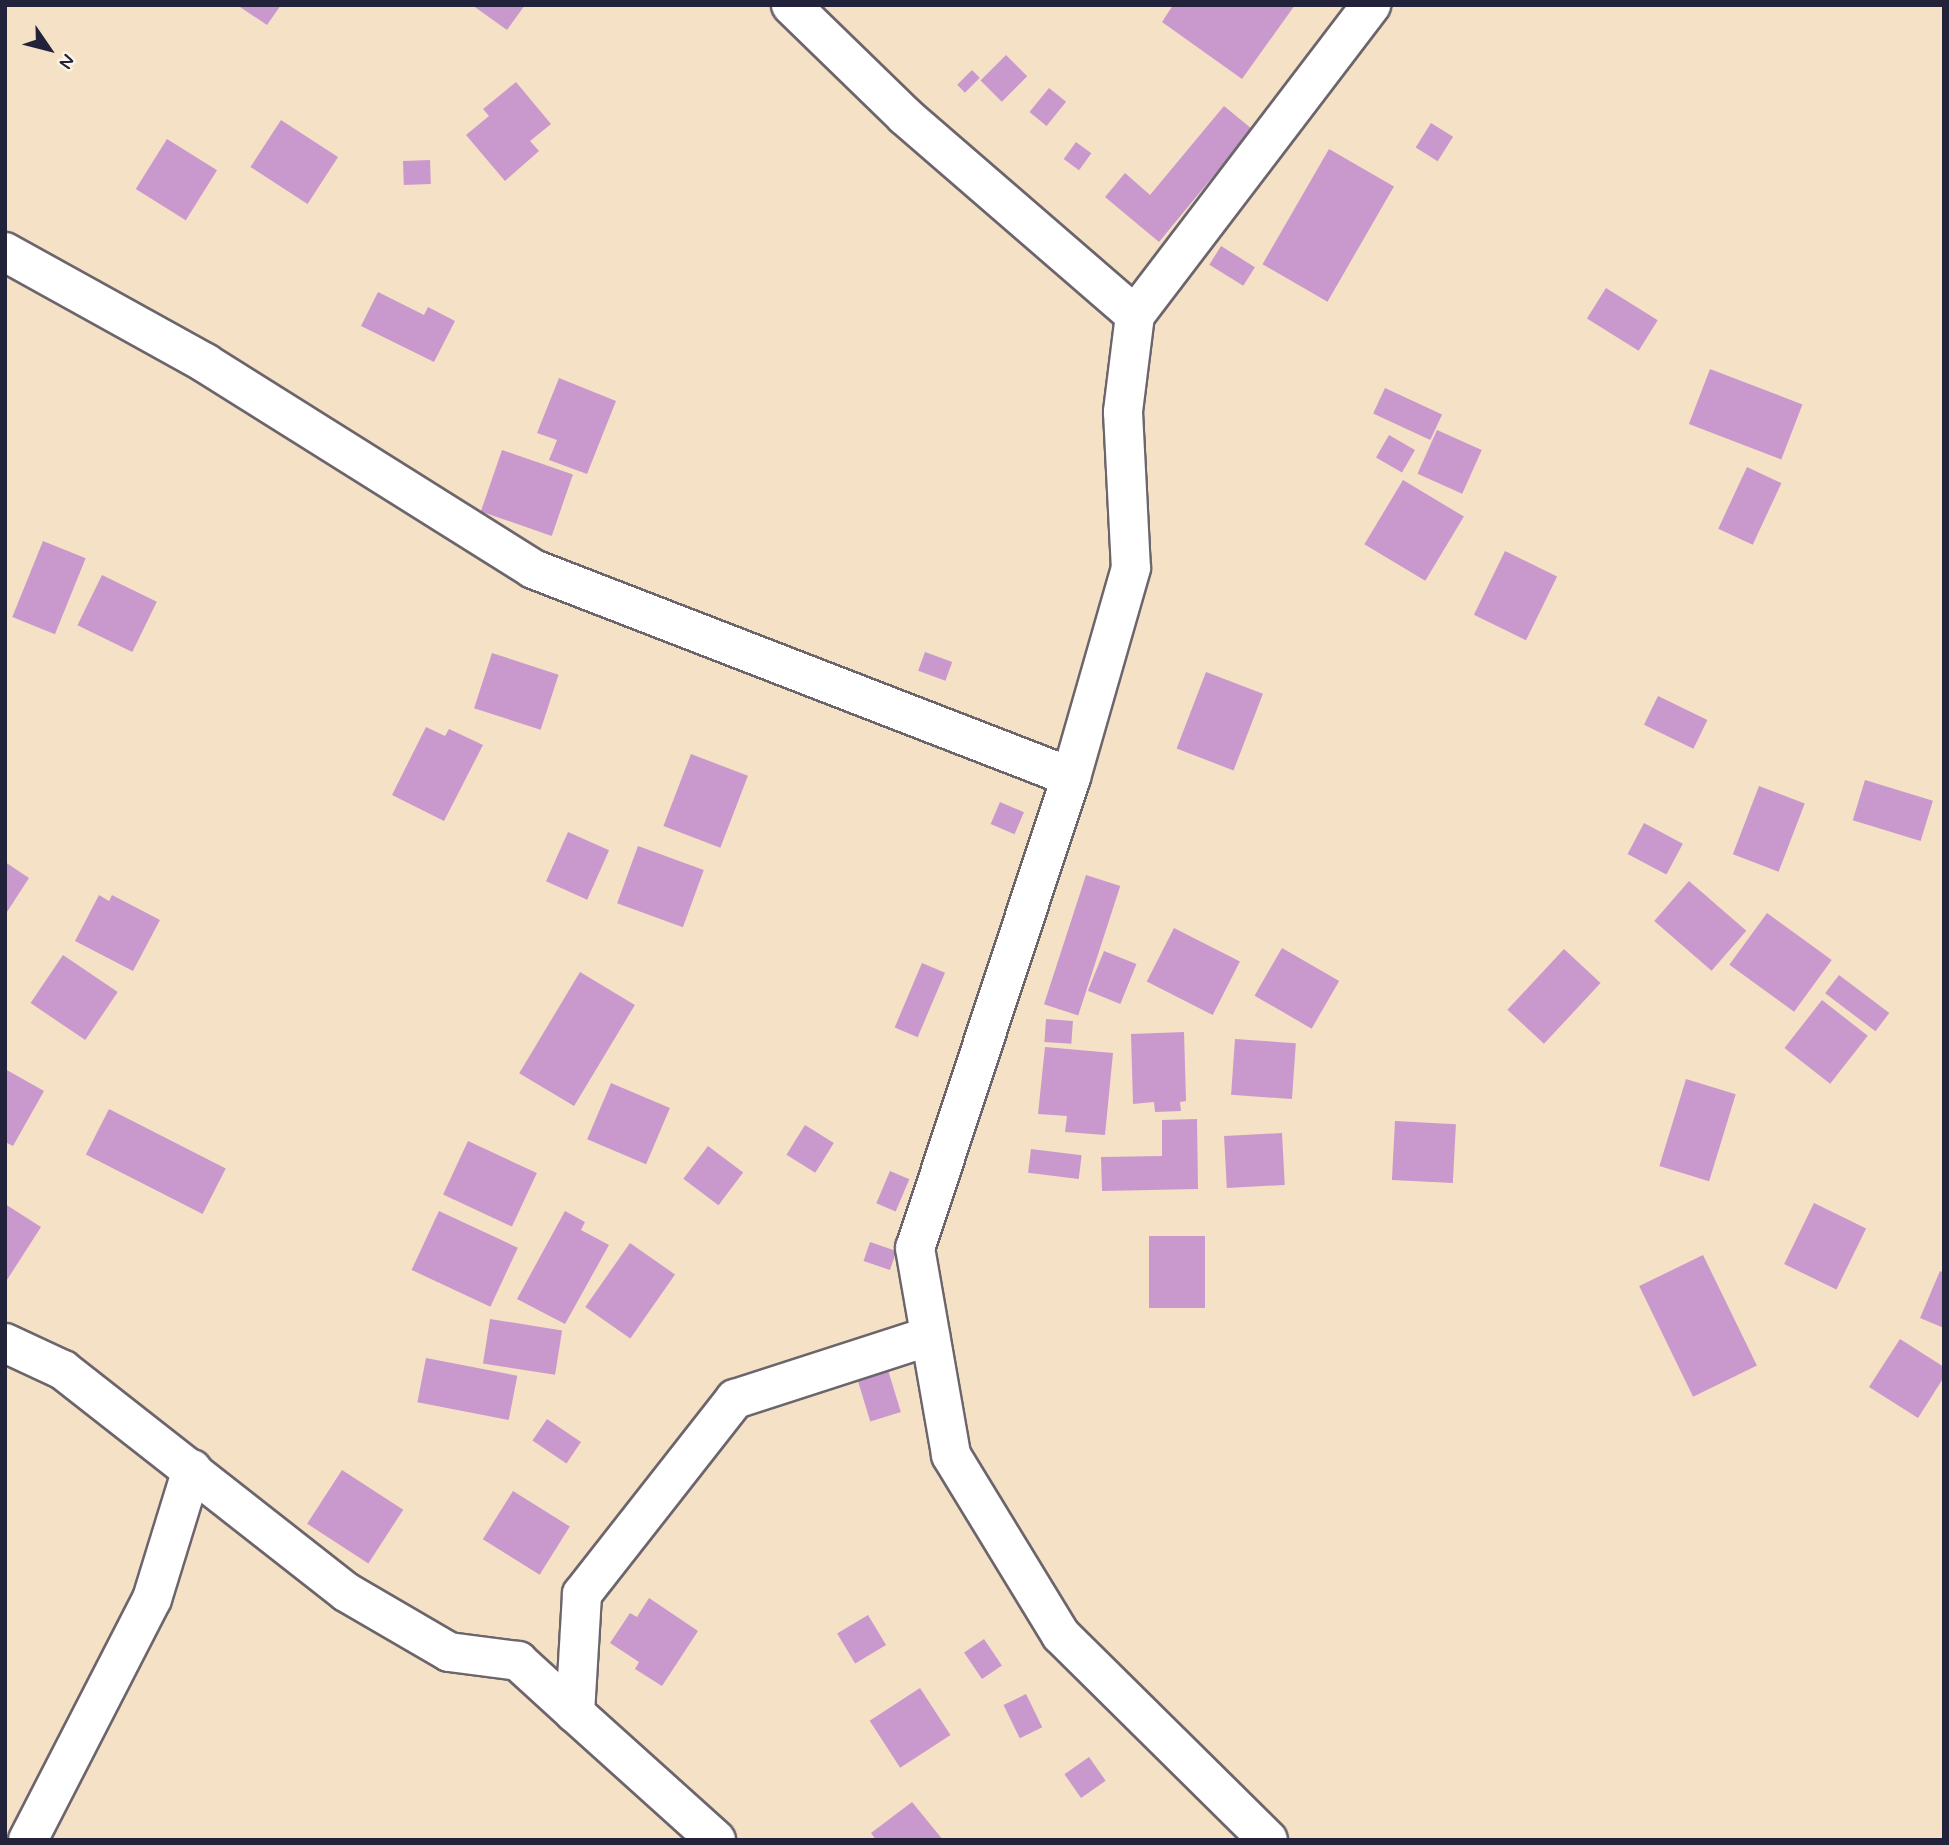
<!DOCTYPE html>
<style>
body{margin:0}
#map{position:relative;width:1949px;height:1845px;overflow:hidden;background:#f5e1c6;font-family:Mynerve,sans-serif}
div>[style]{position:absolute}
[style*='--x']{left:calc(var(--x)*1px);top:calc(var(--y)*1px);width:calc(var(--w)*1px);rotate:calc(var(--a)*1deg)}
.building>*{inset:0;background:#c999ce;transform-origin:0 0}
.roads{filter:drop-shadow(2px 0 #6c656c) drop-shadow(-2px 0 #6c656c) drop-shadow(0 2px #6c656c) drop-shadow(0 -2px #6c656c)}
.minor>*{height:38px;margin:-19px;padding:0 19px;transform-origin:19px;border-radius:19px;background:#fff}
span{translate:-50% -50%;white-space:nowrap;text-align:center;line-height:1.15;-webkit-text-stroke:5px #fcf5e5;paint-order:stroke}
.frame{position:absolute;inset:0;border:7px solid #22223b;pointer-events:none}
.north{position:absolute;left:14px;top:14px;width:70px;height:70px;-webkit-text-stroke:5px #fcf5e5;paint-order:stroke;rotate:125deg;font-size:19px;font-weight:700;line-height:28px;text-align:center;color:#22223b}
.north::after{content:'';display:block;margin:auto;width:24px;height:32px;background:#22223b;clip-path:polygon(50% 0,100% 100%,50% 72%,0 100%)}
</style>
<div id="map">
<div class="building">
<div style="clip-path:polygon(237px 5px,281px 5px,267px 25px)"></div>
<div style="clip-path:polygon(472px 5px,525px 5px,507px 30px)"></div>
<div style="clip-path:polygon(1173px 5px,1295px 5px,1242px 79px,1162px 22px)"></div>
<div style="left:1006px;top:55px;width:30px;height:36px;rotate:45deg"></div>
<div style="left:972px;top:70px;width:11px;height:21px;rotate:45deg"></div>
<div style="clip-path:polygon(516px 82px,551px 124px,530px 141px,539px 151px,505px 181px,466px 135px,489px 116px,483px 109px)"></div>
<div style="left:1049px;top:88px;width:22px;height:31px;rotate:39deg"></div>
<div style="clip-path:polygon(1224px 106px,1252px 129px,1159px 242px,1105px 197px,1125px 173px,1150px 195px)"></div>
<div style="left:281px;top:120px;width:68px;height:56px;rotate:33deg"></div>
<div style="left:1431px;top:123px;width:26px;height:29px;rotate:32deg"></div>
<div style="left:167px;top:139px;width:59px;height:59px;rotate:32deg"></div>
<div style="left:1076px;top:142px;width:19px;height:21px;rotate:36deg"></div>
<div style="left:1329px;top:149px;width:75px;height:133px;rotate:30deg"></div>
<div style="left:430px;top:160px;width:24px;height:27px;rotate:88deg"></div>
<div style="left:1221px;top:246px;width:40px;height:22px;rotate:32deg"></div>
<div style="left:1606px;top:288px;width:61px;height:36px;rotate:32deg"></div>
<div style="clip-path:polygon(378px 292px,424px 315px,428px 307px,455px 321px,434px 362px,361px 326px)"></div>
<div style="left:1710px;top:369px;width:99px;height:59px;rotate:21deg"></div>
<div style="clip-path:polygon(559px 378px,616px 401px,587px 474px,549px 460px,557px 440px,537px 433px)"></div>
<div style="left:1385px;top:388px;width:63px;height:28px;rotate:25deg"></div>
<div style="left:1437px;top:430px;width:49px;height:48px;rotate:24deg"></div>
<div style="left:1389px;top:435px;width:30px;height:26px;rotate:30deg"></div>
<div style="left:502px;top:450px;width:75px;height:65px;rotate:19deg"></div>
<div style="left:1747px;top:467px;width:38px;height:68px;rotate:25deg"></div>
<div style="left:1403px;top:480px;width:71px;height:75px;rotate:31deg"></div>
<div style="left:43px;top:541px;width:46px;height:82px;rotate:22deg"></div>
<div style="left:1505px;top:551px;width:58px;height:71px;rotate:26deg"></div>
<div style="left:102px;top:575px;width:61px;height:56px;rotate:26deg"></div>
<div style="left:925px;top:652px;width:29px;height:20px;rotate:20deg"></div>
<div style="left:492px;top:653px;width:70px;height:58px;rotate:18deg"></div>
<div style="left:1206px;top:672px;width:61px;height:82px;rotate:21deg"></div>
<div style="left:1658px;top:696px;width:55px;height:32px;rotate:26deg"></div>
<div style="clip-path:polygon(426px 727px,445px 736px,449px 729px,483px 745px,444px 821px,392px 795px)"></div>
<div style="left:691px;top:754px;width:61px;height:77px;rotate:21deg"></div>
<div style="left:1865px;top:780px;width:71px;height:42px;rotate:17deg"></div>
<div style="left:1759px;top:786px;width:49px;height:73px;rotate:21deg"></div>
<div style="left:1000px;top:802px;width:26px;height:24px;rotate:23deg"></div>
<div style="left:1644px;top:823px;width:44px;height:35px;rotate:28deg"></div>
<div style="left:568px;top:832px;width:45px;height:54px;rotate:24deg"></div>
<div style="left:638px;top:846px;width:70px;height:61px;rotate:20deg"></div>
<div style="clip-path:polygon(5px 862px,29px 878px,5px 915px)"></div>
<div style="left:1086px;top:875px;width:36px;height:136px;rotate:18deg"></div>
<div style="left:1689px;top:881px;width:76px;height:53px;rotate:41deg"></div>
<div style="clip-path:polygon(99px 895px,109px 901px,112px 895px,160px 920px,133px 971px,75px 941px)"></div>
<div style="left:1767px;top:913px;width:80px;height:64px;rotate:36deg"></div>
<div style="left:1174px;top:928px;width:74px;height:60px;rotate:27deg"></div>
<div style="left:1282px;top:948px;width:66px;height:55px;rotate:30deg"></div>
<div style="left:1564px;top:949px;width:50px;height:83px;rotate:43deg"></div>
<div style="left:1104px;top:951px;width:35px;height:43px;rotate:22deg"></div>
<div style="left:63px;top:955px;width:66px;height:58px;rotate:34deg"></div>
<div style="left:922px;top:963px;width:25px;height:70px;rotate:23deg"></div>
<div style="left:580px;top:972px;width:64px;height:118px;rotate:31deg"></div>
<div style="left:1839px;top:975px;width:63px;height:23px;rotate:37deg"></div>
<div style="left:1822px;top:1000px;width:58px;height:61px;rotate:38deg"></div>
<div style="left:1046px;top:1019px;width:27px;height:23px;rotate:4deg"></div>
<div style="clip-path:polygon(1184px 1032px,1186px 1101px,1180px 1102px,1181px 1111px,1155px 1112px,1154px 1102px,1133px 1104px,1131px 1034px)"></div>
<div style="left:1235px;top:1039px;width:61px;height:56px;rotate:4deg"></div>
<div style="clip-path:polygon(1045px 1047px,1113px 1053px,1105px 1135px,1065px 1132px,1067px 1116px,1038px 1114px)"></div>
<div style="clip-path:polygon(5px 1069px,44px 1091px,13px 1146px,5px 1142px)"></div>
<div style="left:1686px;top:1079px;width:52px;height:91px;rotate:17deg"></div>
<div style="left:611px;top:1083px;width:64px;height:61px;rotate:23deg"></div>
<div style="left:109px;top:1109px;width:131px;height:51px;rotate:27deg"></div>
<div style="clip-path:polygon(1197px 1119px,1198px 1189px,1102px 1191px,1101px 1157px,1162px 1156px,1162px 1120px)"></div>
<div style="left:1395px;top:1121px;width:61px;height:59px;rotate:3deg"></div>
<div style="left:805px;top:1125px;width:34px;height:35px;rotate:32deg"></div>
<div style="left:1282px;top:1133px;width:52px;height:58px;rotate:87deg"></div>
<div style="left:468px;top:1141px;width:76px;height:59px;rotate:25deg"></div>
<div style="left:708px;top:1146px;width:44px;height:41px;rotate:37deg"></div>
<div style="left:1031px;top:1149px;width:51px;height:24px;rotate:7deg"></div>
<div style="left:890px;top:1171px;width:21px;height:35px;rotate:23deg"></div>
<div style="left:1814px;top:1203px;width:58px;height:68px;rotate:26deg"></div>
<div style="clip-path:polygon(5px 1204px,41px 1227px,5px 1283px)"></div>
<div style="left:439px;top:1211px;width:87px;height:65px;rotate:25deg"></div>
<div style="clip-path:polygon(565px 1211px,585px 1222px,581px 1230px,609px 1245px,565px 1324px,517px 1299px)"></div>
<div style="left:1149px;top:1236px;width:56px;height:72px"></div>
<div style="left:870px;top:1242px;width:28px;height:20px;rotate:19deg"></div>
<div style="left:630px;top:1243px;width:55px;height:78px;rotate:35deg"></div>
<div style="left:1703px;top:1255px;width:123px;height:71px;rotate:64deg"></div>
<div style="clip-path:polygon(1940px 1271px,1944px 1273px,1944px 1328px,1920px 1318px)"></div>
<div style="left:490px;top:1319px;width:73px;height:45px;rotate:9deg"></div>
<div style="clip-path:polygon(1900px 1339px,1944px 1367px,1944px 1377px,1918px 1418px,1869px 1387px)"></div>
<div style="left:426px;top:1358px;width:93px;height:45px;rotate:11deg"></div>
<div style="left:888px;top:1370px;width:44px;height:32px;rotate:73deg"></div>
<div style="left:547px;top:1419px;width:41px;height:26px;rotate:34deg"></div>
<div style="left:342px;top:1470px;width:73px;height:64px;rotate:33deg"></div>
<div style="left:513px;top:1491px;width:67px;height:57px;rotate:32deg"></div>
<div style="clip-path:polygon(649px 1598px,698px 1631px,662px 1686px,635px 1669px,639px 1662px,610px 1643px,630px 1613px,637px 1617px)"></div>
<div style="left:868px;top:1615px;width:35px;height:36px;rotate:59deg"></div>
<div style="left:984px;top:1639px;width:32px;height:24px;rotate:56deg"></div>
<div style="left:920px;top:1688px;width:56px;height:60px;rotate:57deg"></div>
<div style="left:1026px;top:1694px;width:37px;height:25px;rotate:64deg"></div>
<div style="left:1089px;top:1757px;width:29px;height:30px;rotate:55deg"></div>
<div style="clip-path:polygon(912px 1802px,943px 1840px,876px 1840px,871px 1833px)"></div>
</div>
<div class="roads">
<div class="minor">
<div style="--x:791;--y:5;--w:159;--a:44.2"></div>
<div style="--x:905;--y:116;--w:304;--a:40.9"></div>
<div style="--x:1135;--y:315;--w:98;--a:97.1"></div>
<div style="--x:1123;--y:412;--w:156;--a:87.1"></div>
<div style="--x:1131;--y:568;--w:217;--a:106"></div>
<div style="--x:1071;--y:777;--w:496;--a:108.3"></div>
<div style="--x:915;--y:1248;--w:210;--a:80.1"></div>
<div style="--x:951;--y:1455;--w:211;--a:58.6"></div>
<div style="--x:1061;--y:1635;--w:291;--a:44.7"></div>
<div style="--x:5;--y:252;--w:229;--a:29"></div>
<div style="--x:205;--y:363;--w:387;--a:32.1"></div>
<div style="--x:533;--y:569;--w:577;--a:21.14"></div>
<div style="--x:1135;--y:315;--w:390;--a:-52.7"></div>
<div style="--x:5;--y:1343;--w:64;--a:25"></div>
<div style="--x:63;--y:1370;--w:360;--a:38.1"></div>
<div style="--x:346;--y:1592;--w:119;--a:30.2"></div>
<div style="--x:449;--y:1652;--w:70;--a:7.4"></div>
<div style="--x:518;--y:1661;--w:77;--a:42.4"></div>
<div style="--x:28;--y:1840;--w:271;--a:-62.8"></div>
<div style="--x:152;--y:1599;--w:136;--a:-72.9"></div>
<div style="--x:716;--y:1840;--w:190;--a:-138"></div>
<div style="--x:575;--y:1713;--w:119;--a:-86.6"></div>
<div style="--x:582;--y:1594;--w:248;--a:-51.9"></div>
<div style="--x:735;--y:1399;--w:205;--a:-17.9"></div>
</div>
</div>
<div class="frame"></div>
<div class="north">N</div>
</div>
